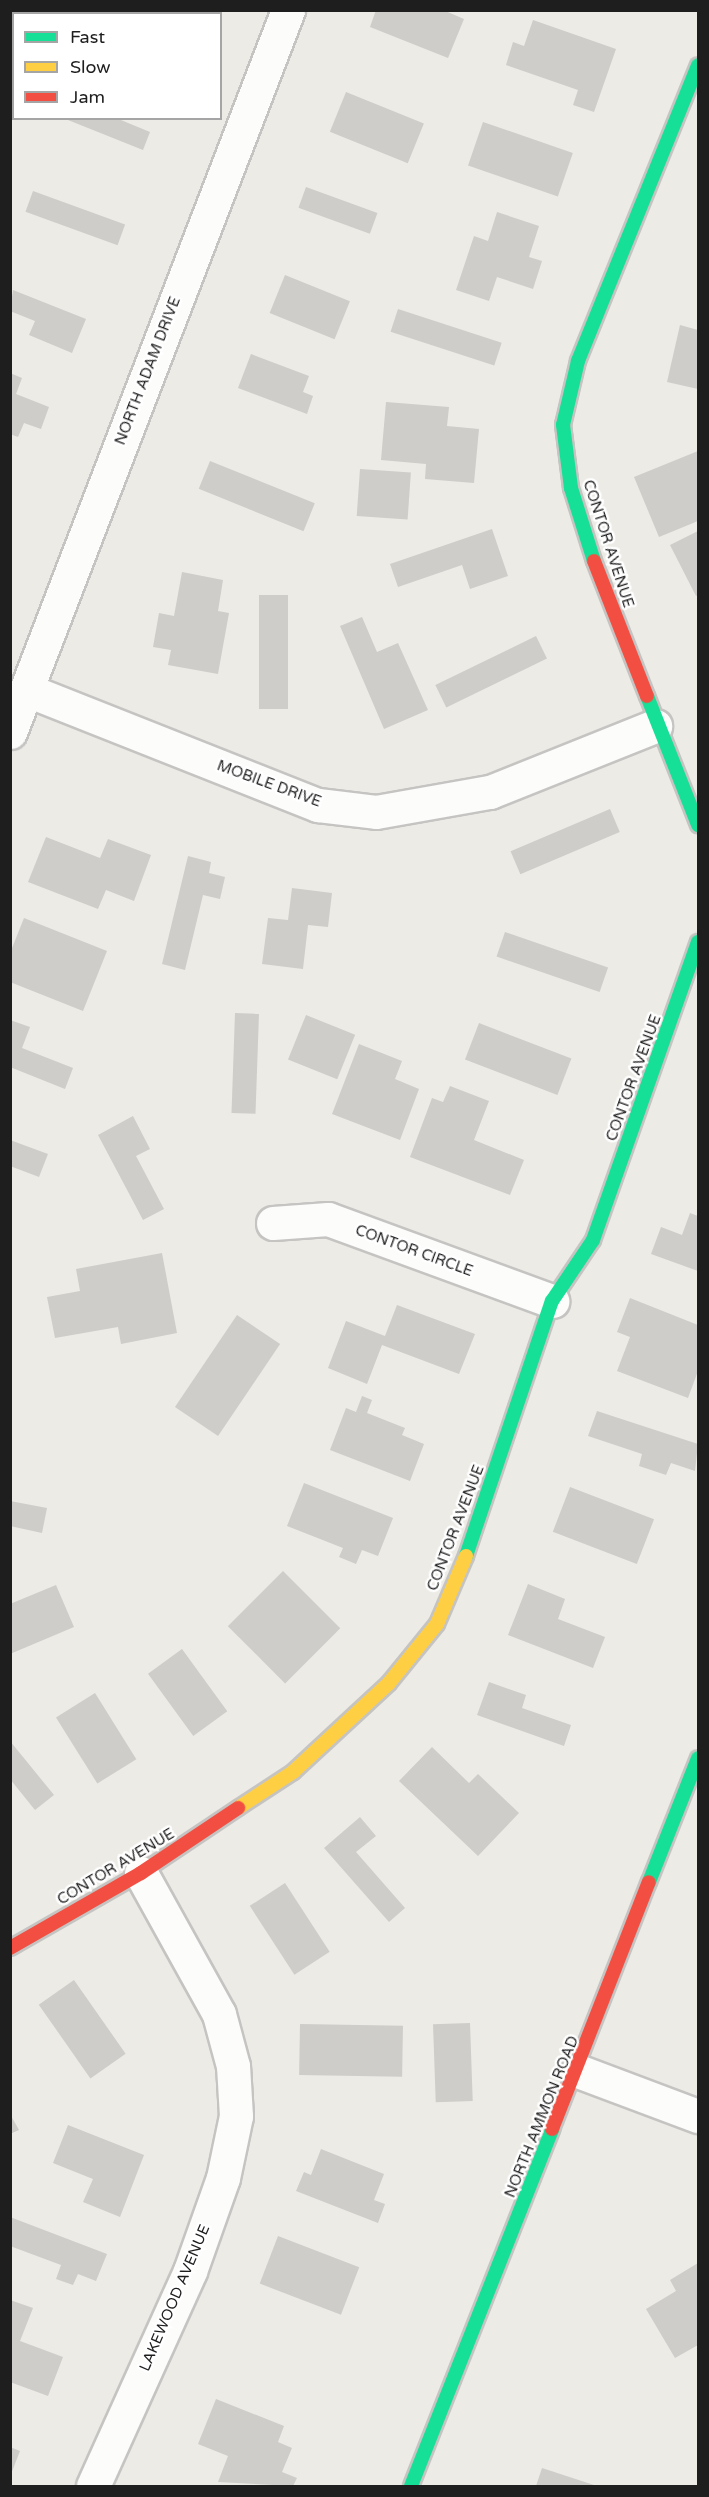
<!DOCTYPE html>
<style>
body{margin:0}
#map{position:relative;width:709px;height:2497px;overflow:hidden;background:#ecebe6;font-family:"Varela Round",sans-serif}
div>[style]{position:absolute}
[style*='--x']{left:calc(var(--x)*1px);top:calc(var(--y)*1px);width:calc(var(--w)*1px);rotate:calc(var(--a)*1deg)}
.building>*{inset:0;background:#cecdc9;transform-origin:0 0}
.roads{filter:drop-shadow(2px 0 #c5c4c2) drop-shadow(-2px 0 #c5c4c2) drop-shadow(0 2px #c5c4c2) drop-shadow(0 -2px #c5c4c2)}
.street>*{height:33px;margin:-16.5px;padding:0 16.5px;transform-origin:16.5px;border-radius:16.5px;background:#fcfcfb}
.fast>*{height:14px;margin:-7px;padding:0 7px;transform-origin:7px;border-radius:7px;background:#16e098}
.slow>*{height:14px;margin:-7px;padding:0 7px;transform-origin:7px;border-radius:7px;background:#ffcf43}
.jam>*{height:14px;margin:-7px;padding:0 7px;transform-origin:7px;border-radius:7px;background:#f24e42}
span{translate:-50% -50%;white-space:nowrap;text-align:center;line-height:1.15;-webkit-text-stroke:5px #fff;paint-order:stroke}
.street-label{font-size:15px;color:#1e1e1e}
.frame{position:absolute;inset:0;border:12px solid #1e1e1e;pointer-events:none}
.legend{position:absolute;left:12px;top:12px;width:210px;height:108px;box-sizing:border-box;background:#fff;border:2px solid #a5a5a5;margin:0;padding:8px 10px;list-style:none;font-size:18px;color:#1e1e1e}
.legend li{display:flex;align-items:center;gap:12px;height:30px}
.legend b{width:30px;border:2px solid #a5a5a5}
</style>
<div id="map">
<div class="building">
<div style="clip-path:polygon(11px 10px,41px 10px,40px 14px)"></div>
<div style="clip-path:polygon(148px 10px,167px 10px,175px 13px,147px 14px)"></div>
<div style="clip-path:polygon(376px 10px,443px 10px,464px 19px,448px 58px,370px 27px)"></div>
<div style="clip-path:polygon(533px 20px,616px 49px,594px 112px,573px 105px,578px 90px,506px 65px,513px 42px,524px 46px)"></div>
<div style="left:10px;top:90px;width:4px;height:29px;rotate:14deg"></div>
<div style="left:346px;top:92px;width:84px;height:43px;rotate:22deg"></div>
<div style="clip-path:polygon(63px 118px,116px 118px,150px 132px,143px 150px)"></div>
<div style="left:483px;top:122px;width:95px;height:46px;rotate:19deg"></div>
<div style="left:306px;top:187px;width:76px;height:22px;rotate:20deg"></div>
<div style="left:33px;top:191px;width:98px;height:22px;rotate:20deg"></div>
<div style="clip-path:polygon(497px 212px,539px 226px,529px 257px,542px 261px,533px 289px,497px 277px,489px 301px,456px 290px,474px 236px,488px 241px)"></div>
<div style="left:285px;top:275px;width:70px;height:41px;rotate:22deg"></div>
<div style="clip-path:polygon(13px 290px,86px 319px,72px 353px,29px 335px,35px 321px,10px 311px)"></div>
<div style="left:398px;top:309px;width:109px;height:24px;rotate:18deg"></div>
<div style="clip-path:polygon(680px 325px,698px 330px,698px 389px,667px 382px)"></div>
<div style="clip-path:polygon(251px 354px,309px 376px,303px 392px,313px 396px,307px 414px,238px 388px)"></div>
<div style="clip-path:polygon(10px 373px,22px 378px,16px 394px,49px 407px,41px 429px,24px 423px,18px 437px,10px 434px)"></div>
<div style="clip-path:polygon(386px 402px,449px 407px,447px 426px,479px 429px,474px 483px,425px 479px,426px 464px,381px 460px)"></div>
<div style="clip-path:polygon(698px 451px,698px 521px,659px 537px,634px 477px)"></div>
<div style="left:210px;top:461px;width:113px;height:30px;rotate:22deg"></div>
<div style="left:360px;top:469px;width:51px;height:47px;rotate:4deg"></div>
<div style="clip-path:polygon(492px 529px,508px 576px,470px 589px,462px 565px,398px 587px,390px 564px)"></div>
<div style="clip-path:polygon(698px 531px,698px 595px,696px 596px,670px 545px)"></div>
<div style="clip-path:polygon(182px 572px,223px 580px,218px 611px,229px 613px,218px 674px,168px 665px,171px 650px,153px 647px,159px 613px,174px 616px)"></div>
<div style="left:259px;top:595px;width:29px;height:114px"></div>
<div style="clip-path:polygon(362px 617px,377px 652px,398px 643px,428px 710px,384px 729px,340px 626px)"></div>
<div style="left:536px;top:636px;width:25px;height:112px;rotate:64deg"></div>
<div style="left:610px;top:809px;width:25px;height:108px;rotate:67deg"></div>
<div style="clip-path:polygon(46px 837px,100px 858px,108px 839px,151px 855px,134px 901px,106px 890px,98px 909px,28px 882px)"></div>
<div style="clip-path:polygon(188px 856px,211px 862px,209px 873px,225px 877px,220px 899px,203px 895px,185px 970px,162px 964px)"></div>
<div style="clip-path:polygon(292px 888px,332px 893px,328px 927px,308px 925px,303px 969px,262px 964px,268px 918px,288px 920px)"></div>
<div style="clip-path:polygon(24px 918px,107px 951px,83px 1011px,10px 982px,10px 953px)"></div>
<div style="left:505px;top:932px;width:109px;height:26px;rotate:19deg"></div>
<div style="left:235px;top:1013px;width:24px;height:100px;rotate:2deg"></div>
<div style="left:306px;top:1015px;width:53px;height:48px;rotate:22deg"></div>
<div style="clip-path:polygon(10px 1020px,30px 1027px,22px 1048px,73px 1068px,65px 1089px,10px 1067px)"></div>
<div style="left:479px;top:1023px;width:99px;height:39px;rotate:21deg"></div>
<div style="clip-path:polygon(359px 1044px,402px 1061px,395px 1079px,419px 1089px,400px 1140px,332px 1114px)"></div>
<div style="clip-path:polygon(450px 1086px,489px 1101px,474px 1140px,524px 1160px,510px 1195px,410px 1157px,432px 1098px,443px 1102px)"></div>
<div style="clip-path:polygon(133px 1116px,150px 1149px,136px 1156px,164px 1209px,143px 1220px,98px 1135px)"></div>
<div style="clip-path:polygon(10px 1140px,48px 1154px,39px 1177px,10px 1166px)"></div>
<div style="clip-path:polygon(690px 1213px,698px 1216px,698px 1271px,651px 1254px,661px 1227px,682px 1235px)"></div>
<div style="clip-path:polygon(162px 1253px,177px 1333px,121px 1344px,118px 1327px,55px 1338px,47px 1297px,80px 1291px,76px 1269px)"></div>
<div style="clip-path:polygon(630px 1298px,698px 1325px,698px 1371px,688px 1398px,617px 1371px,630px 1337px,617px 1332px)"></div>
<div style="clip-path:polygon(397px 1305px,475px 1334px,459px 1374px,382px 1345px,367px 1384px,328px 1368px,346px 1321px,385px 1336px)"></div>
<div style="left:237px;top:1315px;width:52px;height:111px;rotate:34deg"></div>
<div style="clip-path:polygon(362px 1396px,372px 1400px,367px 1413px,405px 1428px,402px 1435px,424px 1444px,410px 1481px,330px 1450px,346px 1408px,356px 1412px)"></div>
<div style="clip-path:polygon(597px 1411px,698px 1444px,695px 1471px,671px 1463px,666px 1475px,639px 1466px,642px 1454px,588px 1436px)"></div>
<div style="clip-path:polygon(304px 1483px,393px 1518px,378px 1556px,362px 1550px,356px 1564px,339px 1557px,343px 1548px,287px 1526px)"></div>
<div style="left:570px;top:1487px;width:90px;height:48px;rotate:21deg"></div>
<div style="clip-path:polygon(10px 1501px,47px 1508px,42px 1533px,10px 1526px)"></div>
<div style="left:283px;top:1571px;width:81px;height:78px;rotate:45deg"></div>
<div style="clip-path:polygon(528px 1584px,565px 1599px,558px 1619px,605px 1637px,593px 1668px,508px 1635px)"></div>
<div style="clip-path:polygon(56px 1585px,74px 1627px,10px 1654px,10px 1604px)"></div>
<div style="left:182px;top:1649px;width:77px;height:42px;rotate:54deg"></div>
<div style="clip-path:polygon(489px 1682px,526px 1695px,522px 1708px,571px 1725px,564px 1746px,477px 1715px)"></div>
<div style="left:95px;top:1693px;width:78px;height:46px;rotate:58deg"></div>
<div style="clip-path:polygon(10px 1741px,54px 1795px,35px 1810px,10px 1779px)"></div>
<div style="clip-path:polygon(432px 1747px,469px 1783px,478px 1774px,519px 1813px,478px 1856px,399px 1781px)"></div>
<div style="clip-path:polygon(360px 1817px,376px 1836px,356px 1852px,405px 1908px,389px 1922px,324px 1848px)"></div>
<div style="left:285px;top:1883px;width:82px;height:42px;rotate:57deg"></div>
<div style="left:74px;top:1980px;width:90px;height:43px;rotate:55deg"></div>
<div style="left:470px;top:2023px;width:78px;height:37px;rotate:88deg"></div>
<div style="left:300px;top:2024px;width:103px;height:51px;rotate:1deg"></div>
<div style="clip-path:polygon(10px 2114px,19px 2130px,10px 2134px)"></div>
<div style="clip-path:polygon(68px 2125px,144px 2155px,120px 2217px,83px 2202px,93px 2179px,53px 2163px)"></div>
<div style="clip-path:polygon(321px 2149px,384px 2174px,374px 2200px,385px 2204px,378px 2223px,296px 2191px,304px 2172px,311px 2175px)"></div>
<div style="clip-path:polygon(10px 2217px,107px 2254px,96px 2281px,78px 2274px,73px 2285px,56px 2279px,61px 2265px,10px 2246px)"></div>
<div style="left:278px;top:2236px;width:87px;height:51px;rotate:21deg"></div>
<div style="clip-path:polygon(698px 2263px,698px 2345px,675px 2358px,646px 2309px,676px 2291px,670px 2280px)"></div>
<div style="clip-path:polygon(10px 2300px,33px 2308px,20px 2341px,63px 2357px,48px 2396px,10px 2382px)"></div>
<div style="clip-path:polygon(216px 2399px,284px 2426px,278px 2442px,292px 2448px,282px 2472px,297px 2478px,293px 2486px,218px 2482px,228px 2456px,198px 2444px)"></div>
<div style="clip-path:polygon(10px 2447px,20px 2451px,11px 2474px,10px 2474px)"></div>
<div style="clip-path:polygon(542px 2468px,597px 2486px,536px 2486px)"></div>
</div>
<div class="roads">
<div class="street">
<div style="--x:27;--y:690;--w:313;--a:21.6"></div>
<div style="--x:318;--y:805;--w:58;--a:6.9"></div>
<div style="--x:376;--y:812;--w:116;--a:-10"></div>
<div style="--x:490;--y:792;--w:178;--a:-21.8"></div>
<div style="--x:10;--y:732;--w:774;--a:-68.94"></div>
<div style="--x:273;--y:1223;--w:55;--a:-4.2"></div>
<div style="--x:328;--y:1219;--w:239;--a:20.1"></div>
<div style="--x:578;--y:2071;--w:128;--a:20.6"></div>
<div style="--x:93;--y:2486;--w:236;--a:-65.7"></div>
<div style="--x:190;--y:2271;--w:99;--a:-70.5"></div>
<div style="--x:223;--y:2178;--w:63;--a:-78.2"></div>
<div style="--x:236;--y:2116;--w:50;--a:-93.4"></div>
<div style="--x:233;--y:2066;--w:54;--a:-105.1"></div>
<div style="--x:219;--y:2014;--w:161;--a:-119"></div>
</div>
<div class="fast">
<div style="--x:594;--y:561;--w:77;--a:-107.5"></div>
<div style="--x:571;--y:488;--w:64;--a:-97.2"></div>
<div style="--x:563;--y:425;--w:66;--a:-76.8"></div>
<div style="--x:578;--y:361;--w:319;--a:-67.9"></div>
<div style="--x:647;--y:696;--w:139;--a:68.4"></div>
<div style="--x:466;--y:1556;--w:269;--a:-71.4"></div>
<div style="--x:552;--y:1301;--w:73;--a:-56.1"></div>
<div style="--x:593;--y:1240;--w:316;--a:-70.6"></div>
<div style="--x:649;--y:1882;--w:133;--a:-68.4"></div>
<div style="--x:411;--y:2486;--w:384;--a:-68.4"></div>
</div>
<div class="slow">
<div style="--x:238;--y:1808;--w:66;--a:-33.2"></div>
<div style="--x:293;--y:1772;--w:131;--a:-42.8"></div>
<div style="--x:389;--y:1683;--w:76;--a:-50.9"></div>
<div style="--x:437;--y:1624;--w:74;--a:-66.9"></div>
</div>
<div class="jam">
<div style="--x:594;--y:561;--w:145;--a:68.6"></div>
<div style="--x:10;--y:1948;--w:151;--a:-29.8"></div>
<div style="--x:141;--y:1873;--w:117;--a:-33.8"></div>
<div style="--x:552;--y:2129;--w:265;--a:-68.6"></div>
</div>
</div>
<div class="street-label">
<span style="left:148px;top:371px;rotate:-69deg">NORTH ADAM DRIVE</span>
<span style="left:608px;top:544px;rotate:72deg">CONTOR AVENUE</span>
<span style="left:269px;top:784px;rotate:20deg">MOBILE DRIVE</span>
<span style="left:634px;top:1078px;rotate:-70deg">CONTOR AVENUE</span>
<span style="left:414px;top:1251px;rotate:20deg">CONTOR CIRCLE</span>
<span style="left:456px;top:1528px;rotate:-69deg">CONTOR AVENUE</span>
<span style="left:116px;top:1867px;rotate:-31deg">CONTOR AVENUE</span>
<span style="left:542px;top:2117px;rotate:-68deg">NORTH AMMON ROAD</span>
<span style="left:175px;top:2298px;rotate:-67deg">LAKEWOOD AVENUE</span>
</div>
<div class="frame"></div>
<ul class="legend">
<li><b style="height:8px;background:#16e098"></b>Fast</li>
<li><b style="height:8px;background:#ffcf43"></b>Slow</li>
<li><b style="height:8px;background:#f24e42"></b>Jam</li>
</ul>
</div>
